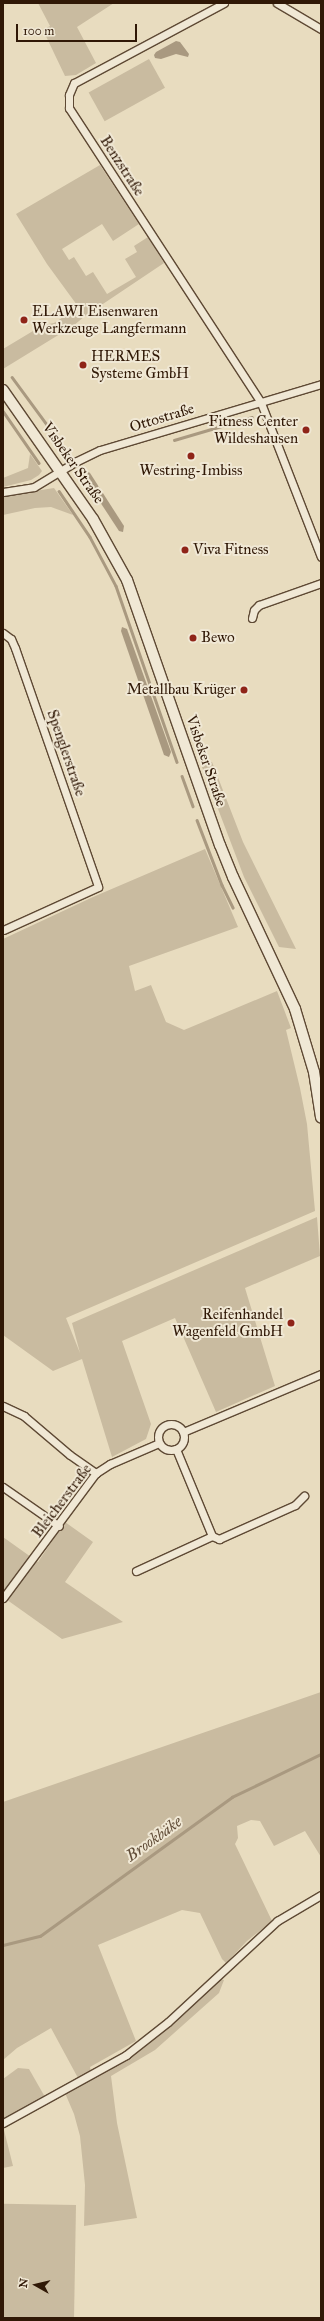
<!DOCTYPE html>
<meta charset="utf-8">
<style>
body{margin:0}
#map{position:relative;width:324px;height:2321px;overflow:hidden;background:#e8dcbf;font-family:"IM FELL Great Primer",serif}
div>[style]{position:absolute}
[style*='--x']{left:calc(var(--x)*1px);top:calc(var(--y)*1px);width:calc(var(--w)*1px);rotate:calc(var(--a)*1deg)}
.green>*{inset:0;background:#c9bba0;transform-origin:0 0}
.water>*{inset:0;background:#a99980}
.stream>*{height:2.5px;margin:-1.25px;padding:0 1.25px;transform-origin:1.25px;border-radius:1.25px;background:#a99980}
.roads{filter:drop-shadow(1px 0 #5e4934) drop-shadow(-1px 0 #5e4934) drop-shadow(0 1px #5e4934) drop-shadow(0 -1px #5e4934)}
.minor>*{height:7px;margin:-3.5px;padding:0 3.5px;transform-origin:3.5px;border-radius:3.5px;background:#f0e8d5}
.minor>.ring{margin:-3.5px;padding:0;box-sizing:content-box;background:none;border:7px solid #f0e8d5;border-radius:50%}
.secondary>*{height:10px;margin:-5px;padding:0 5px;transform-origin:5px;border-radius:5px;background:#f0e8d5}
.dots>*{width:11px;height:11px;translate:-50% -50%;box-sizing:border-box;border:2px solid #f0e8d5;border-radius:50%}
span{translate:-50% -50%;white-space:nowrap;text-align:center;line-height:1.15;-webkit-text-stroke:4px #f0e8d5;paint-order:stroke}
.street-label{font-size:15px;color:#301806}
.poi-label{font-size:15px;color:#301806}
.left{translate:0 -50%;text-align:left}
.right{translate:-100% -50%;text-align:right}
.water-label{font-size:16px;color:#604c37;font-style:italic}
.frame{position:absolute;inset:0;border:4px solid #301806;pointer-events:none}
.north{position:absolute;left:16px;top:2265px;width:40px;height:40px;-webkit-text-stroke:3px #f0e8d5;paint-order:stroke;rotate:278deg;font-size:11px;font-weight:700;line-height:16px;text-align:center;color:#301806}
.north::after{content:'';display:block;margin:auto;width:14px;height:18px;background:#301806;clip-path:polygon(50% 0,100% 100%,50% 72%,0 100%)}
.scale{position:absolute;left:16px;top:24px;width:121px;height:18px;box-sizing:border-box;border:2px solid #301806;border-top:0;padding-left:5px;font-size:12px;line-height:14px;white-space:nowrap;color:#301806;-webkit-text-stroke:3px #f0e8d5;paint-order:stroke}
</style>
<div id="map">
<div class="green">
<div style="clip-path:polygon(38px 3px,114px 3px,77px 27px,96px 63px,76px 75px,65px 76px,43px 30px,50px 26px)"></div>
<div style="left:149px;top:59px;width:33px;height:69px;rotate:61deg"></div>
<div style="clip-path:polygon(100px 165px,139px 224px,113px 241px,102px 224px,62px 249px,69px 260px,74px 257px,86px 276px,93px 272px,107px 294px,136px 277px,125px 259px,137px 252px,134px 246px,148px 237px,164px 263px,85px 316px,73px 326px,3px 369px,3px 349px,43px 325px,54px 323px,68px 314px,85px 316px,47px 264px,16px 214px)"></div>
<div style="clip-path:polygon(30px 454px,42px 471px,39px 475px,31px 480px,3px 487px,3px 478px,28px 468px)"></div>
<div style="clip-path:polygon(54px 488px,73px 515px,51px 507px,35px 508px,3px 515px,3px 496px)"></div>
<div style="clip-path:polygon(212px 762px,243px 842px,296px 949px,279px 947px,244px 877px,202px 767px)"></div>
<div style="clip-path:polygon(205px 849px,238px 927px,129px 966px,135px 991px,151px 985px,166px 1022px,184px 1030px,277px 991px,291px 1028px,286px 1030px,300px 1088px,307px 1124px,315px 1211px,66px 1318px,80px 1353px,72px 1323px,317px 1217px,320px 1256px,245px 1288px,275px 1386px,216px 1412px,175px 1318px,122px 1341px,151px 1424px,146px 1439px,112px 1457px,82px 1359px,53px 1371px,3px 1335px,3px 939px,93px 897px)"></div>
<div style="clip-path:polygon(65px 1522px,93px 1542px,65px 1582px,123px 1622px,62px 1639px,3px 1597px,3px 1537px,38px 1562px)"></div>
<div style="clip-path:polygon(321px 1692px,321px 1857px,305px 1831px,274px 1846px,260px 1821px,251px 1820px,237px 1826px,238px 1838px,235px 1844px,272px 1921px,247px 1941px,226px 1963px,222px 1959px,200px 1913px,182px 1910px,98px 1945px,136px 2041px,90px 2067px,91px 2071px,78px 2078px,51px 2028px,17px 2048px,3px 2060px,3px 1802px)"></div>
<div style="clip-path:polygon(219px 1979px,224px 1980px,219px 1993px,155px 2050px,111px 2076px,117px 2123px,137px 2218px,84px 2226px,85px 2185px,80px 2136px,74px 2114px,65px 2093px,107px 2070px,144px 2046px)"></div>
<div style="clip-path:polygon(18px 2068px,29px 2069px,45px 2097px,3px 2120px,3px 2079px)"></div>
<div style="clip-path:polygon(3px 2126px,13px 2166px,3px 2168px)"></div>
<div style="left:76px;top:2205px;width:113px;height:73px;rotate:91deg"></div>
</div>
<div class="water">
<div style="clip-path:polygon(176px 41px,180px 42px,189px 54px,188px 57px,176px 54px,161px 59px,155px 58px,154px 55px,156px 52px)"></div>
<div style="clip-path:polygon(87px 471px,90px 473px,124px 526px,123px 532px,119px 531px,85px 479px,83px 475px)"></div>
<div style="clip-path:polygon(122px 627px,127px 629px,171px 752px,169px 757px,164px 755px,121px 631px)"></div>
</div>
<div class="stream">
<div style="--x:12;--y:377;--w:74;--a:53.7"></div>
<div style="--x:3;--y:411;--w:63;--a:55.3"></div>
<div style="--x:174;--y:440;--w:81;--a:-16.4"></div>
<div style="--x:59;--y:491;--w:55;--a:56"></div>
<div style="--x:90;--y:537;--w:55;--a:62"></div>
<div style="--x:116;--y:586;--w:186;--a:70.9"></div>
<div style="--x:182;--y:776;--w:32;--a:70"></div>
<div style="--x:197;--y:820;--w:70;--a:69"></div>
<div style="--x:222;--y:885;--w:25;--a:64"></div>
<div style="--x:3;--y:1945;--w:38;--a:-14"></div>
<div style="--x:40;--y:1936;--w:237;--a:-35.9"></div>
<div style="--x:232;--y:1797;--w:99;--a:-25.8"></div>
</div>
<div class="roads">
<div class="minor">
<div style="--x:224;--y:3;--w:170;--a:151.9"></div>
<div style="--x:74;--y:83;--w:13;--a:113"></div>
<div style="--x:69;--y:95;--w:13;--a:90"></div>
<div style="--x:69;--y:108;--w:352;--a:56.9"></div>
<div style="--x:261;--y:403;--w:165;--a:68.7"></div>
<div style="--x:277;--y:3;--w:51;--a:30.6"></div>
<div style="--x:3;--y:492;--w:31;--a:-9"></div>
<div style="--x:34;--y:487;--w:50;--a:-31.2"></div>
<div style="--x:77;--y:461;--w:25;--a:-26"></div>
<div style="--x:100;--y:450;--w:231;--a:-16.6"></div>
<div style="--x:252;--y:618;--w:8;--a:-76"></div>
<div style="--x:254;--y:610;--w:7;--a:-45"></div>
<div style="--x:259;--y:605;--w:66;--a:-19.5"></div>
<div style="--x:3;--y:633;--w:10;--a:37"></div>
<div style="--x:11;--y:639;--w:10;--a:66"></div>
<div style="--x:15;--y:648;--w:253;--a:70.8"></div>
<div style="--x:98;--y:887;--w:104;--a:155.6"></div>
<div style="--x:3;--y:1406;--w:23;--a:25"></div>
<div style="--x:24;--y:1416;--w:60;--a:40.3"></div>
<div style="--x:70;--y:1455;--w:32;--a:35"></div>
<div class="ring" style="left:158px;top:1424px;width:19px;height:19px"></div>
<div style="--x:183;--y:1432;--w:150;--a:-22.8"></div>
<div style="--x:176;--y:1449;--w:94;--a:67.5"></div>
<div style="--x:3;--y:1487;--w:68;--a:34.9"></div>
<div style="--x:136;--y:1571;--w:84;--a:-24.7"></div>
<div style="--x:212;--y:1536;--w:8;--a:23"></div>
<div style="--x:219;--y:1539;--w:83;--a:-24.1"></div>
<div style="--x:295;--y:1505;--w:13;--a:-45"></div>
<div style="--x:3;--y:1598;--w:156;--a:-53.4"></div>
<div style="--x:96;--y:1473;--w:17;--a:-33"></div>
<div style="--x:110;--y:1464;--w:53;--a:-23.2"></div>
<div style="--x:3;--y:2123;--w:141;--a:-28.9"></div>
<div style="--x:126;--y:2055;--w:53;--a:-38.2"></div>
<div style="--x:168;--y:2022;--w:149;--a:-42.8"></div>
<div style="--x:277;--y:1921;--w:51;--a:-30.6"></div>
</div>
<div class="secondary">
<div style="--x:3;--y:390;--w:157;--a:55.1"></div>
<div style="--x:93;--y:519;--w:70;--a:60.9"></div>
<div style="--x:127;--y:580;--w:281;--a:70.7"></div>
<div style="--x:220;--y:845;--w:35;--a:68"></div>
<div style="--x:233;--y:877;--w:146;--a:64.8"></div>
<div style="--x:295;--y:1009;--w:66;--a:73.2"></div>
<div style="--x:314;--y:1072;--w:46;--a:81.2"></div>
</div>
</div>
<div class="dots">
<div style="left:24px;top:320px;background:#8f2418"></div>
<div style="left:83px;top:365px;background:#8f2418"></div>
<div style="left:306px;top:430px;background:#8f2418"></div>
<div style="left:191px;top:456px;background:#8f2418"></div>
<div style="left:185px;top:550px;background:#8f2418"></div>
<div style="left:193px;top:638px;background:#8f2418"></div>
<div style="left:244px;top:690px;background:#8f2418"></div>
<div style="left:291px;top:1323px;background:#8f2418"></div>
</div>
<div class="street-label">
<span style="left:122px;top:166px;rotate:57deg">Benzstraße</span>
<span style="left:162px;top:418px;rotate:-17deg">Ottostraße</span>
<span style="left:73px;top:463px;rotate:55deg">Visbeker Straße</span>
<span style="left:66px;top:753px;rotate:71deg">Spenglerstraße</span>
<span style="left:206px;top:761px;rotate:71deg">Visbeker Straße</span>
<span style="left:62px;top:1501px;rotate:-53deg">Bleicherstraße</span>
</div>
<div class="poi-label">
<span class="left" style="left:32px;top:320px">ELAWI Eisenwaren<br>Werkzeuge Langfermann</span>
<span class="left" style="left:91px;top:365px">HERMES<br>Systeme GmbH</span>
<span class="right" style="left:298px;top:430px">Fitness Center<br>Wildeshausen</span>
<span style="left:191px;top:471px">Westring-Imbiss</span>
<span class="left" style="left:193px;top:550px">Viva Fitness</span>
<span class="left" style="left:201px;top:638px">Bewo</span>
<span class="right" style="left:236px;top:690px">Metallbau Krüger</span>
<span class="right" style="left:283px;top:1323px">Reifenhandel<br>Wagenfeld GmbH</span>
</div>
<div class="water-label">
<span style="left:154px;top:1839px;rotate:-36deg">Brookbäke</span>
</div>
<div class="frame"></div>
<div class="north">N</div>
<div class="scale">100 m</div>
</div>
